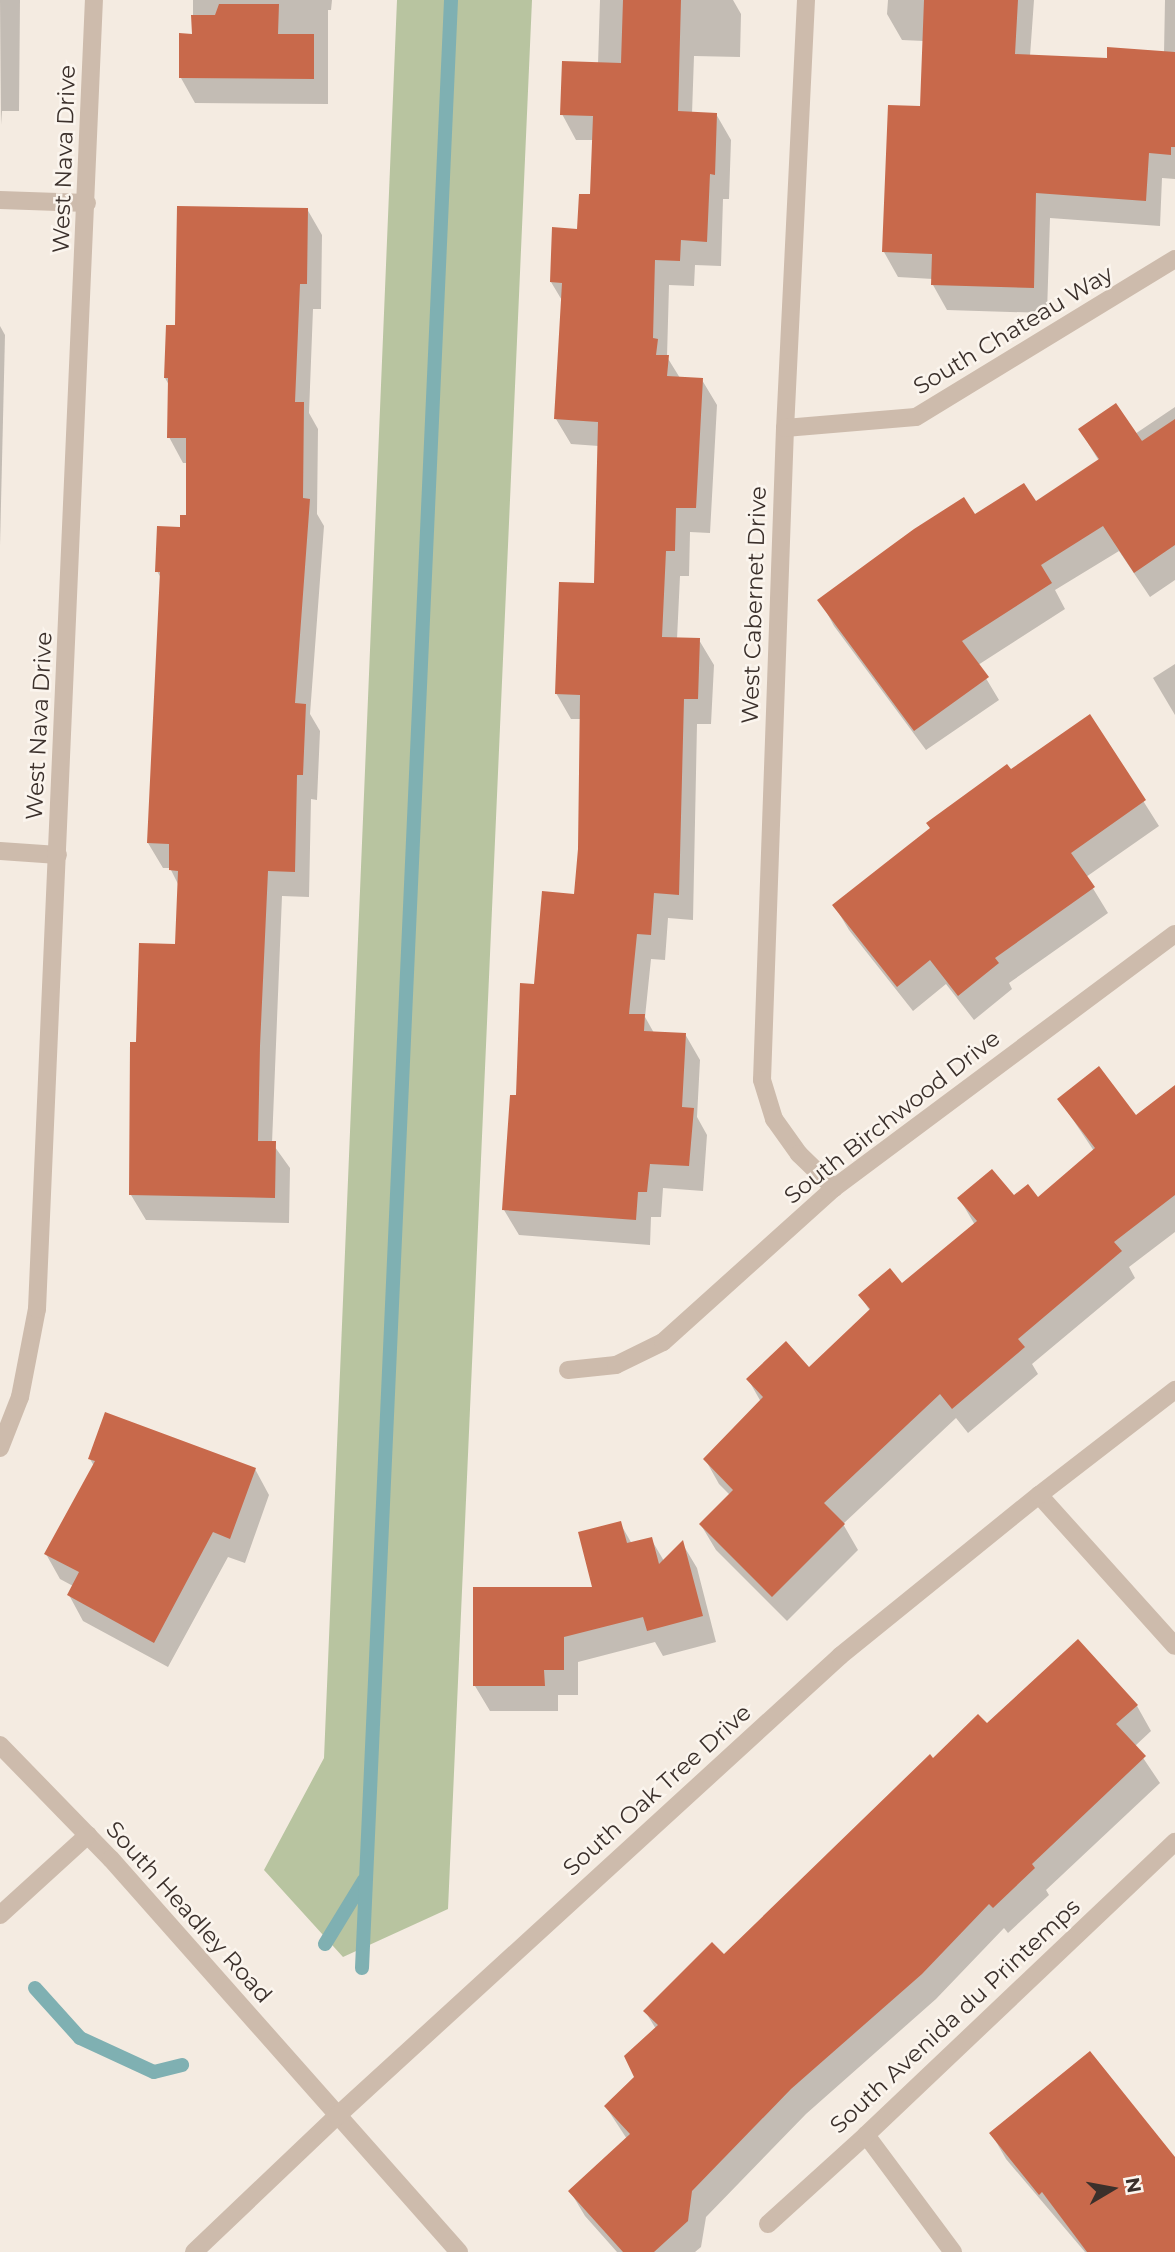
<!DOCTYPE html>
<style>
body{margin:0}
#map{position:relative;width:1175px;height:2252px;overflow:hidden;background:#f4ebe1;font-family:Montserrat,sans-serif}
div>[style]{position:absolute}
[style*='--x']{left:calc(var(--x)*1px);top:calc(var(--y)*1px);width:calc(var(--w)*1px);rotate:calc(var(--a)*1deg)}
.green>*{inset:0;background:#b8c4a0}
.shadow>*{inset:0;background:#0003}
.stream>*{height:14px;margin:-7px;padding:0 7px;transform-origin:7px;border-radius:7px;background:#7fb0b2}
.building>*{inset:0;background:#c8694b}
.minor>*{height:18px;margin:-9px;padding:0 9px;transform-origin:9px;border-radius:9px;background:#cdbbac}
span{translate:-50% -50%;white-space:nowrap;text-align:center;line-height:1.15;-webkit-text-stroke:5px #fbf5ee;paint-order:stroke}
.street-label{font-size:23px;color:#3b302b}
.north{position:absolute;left:1077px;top:2154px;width:70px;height:70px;-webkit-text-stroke:5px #fbf5ee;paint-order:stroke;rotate:80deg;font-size:19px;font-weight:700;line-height:28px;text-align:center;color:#3b302b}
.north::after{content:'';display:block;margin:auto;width:24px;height:32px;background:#3b302b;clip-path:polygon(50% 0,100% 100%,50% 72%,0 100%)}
</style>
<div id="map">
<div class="green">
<div style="clip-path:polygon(397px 0,532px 0,448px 1909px,343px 1957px,264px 1870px,324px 1758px)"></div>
</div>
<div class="shadow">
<div style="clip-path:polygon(0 0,20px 0,19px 111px,2px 111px,1px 125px)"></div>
<div style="clip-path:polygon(193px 0,332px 0,331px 10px,328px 10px,328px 104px,195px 103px,181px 78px,193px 36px)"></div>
<div style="clip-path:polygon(600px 0,733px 0,741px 14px,740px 57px,694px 56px,692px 114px,716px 114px,731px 140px,729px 199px,723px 199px,721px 266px,695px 265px,694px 286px,669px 285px,667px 357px,680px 378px,702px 380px,717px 405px,710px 533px,690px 532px,689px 576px,680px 576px,677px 639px,699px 640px,714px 665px,711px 724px,697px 724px,693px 920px,668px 918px,665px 960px,651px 959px,645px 1017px,654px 1033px,685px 1034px,700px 1060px,697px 1117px,707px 1135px,703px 1191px,663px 1188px,661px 1217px,651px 1217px,650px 1245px,519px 1235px,504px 1210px,535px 986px,575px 896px,580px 849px,582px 719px,571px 719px,556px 693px,596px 585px,599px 446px,571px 444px,556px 419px,563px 302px,551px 282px,578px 230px,591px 196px,594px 140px,576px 140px,562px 114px,598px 64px)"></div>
<div style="clip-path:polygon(888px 0,1034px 0,1030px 56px,1108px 59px,1164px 53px,1165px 0,1175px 0,1175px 179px,1162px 178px,1160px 226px,1050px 218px,1047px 313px,947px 310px,933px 285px,933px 279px,898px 277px,884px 252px,921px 108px,924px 41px,902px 40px,887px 14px)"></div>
<div style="clip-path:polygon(307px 209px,322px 235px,321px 309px,313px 309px,309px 413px,318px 429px,317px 514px,324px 526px,310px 714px,320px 731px,317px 800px,311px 799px,309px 897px,282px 896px,272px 1143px,290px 1168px,289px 1223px,146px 1220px,131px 1195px,137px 1044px,177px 946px,179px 886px,170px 868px,163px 868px,148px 843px,162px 580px,157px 571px,187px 517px,188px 463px,183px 463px,169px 437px,169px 385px,165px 378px,177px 327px)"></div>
<div style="clip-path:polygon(0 326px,5px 335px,0 546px)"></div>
<div style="clip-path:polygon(1175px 407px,1175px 580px,1150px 597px,1119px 551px,1055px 590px,1065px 609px,978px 665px,999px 700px,926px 750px,834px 626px,820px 600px,975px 516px,1035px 503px,1099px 461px,1080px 430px,1135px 434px)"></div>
<div style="clip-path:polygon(1175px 664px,1175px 715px,1153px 678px)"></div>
<div style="clip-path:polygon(1090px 717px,1159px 826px,1086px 877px,1108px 913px,1009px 983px,1012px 989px,974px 1020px,946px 984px,913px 1011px,849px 930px,834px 905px,1010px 771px)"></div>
<div style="clip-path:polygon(1175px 1087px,1175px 1232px,1129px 1267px,1135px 1278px,1032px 1364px,1038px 1374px,968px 1433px,956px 1418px,843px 1524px,858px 1550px,787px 1621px,716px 1550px,701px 1525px,730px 1495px,719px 1484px,705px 1459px,761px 1402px,748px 1379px,809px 1369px,870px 1311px,860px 1295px,902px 1285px,975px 1225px,959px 1198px,1038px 1199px,1094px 1151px,1059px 1099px,1136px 1117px)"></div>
<div style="clip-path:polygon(90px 1459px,255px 1469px,269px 1495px,245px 1563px,228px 1557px,168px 1667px,83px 1621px,69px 1595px,73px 1586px,60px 1579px,46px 1554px,94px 1466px)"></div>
<div style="clip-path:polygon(620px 1523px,632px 1544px,651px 1539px,664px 1561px,682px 1543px,697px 1568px,716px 1642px,663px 1656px,655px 1642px,578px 1662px,578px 1695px,558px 1695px,558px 1711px,490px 1711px,475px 1686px,475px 1589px,594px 1589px)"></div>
<div style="clip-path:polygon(1137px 1706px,1151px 1731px,1135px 1746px,1160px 1783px,1046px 1890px,1049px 1895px,1008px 1933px,1004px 1928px,936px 1999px,806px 2114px,706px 2217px,701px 2247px,695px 2252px,617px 2252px,585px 2216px,570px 2191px,627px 2139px,606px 2107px,636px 2078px,656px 2029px,645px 2011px,724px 1957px,933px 1760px,987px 1725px)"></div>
<div style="clip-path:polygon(991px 2133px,1175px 2160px,1175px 2252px,1085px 2252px,1006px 2159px)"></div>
</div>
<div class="stream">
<div style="--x:325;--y:1944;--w:75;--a:-58.6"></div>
<div style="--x:362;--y:1968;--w:1970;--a:-87.41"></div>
<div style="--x:35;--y:1988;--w:67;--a:48"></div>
<div style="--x:80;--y:2038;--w:81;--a:24.7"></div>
<div style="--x:154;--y:2072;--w:29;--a:-14"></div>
</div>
<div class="building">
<div style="clip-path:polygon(623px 0,681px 0,678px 111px,717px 113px,715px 175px,710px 174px,707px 242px,681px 240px,680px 261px,655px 260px,653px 338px,658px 339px,656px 355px,669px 355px,667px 376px,703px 378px,696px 508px,676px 508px,675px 551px,666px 551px,662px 637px,700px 638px,698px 699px,684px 699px,679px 895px,654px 893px,651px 935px,637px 934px,629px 1014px,645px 1014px,644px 1031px,686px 1033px,682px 1107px,694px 1108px,689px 1166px,650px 1164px,647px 1192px,638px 1192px,636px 1220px,502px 1210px,510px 1095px,516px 1095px,520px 983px,534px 984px,542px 891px,574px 894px,578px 849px,580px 695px,555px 694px,559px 582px,594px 583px,598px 422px,554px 419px,562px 283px,550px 282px,552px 227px,577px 229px,579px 194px,590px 194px,593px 116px,560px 115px,562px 61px,621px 63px)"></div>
<div style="clip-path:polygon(924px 0,1018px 0,1015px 54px,1107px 58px,1107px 47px,1175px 52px,1175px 147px,1171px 147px,1171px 155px,1149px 153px,1146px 201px,1036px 193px,1034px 288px,931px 285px,932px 254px,882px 252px,888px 105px,920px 106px)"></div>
<div style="clip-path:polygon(219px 4px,279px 4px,278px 34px,314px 34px,314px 79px,179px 78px,179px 33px,192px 34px,191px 15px,215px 15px)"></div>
<div style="clip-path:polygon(177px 206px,308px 208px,307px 284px,300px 284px,295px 402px,304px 402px,303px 498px,310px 499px,295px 703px,306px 704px,303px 775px,297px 775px,295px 872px,268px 871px,260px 1046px,258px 1141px,276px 1141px,275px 1198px,129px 1195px,130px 1042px,136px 1042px,139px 943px,175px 944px,178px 871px,169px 870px,169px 844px,147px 843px,160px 572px,155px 572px,157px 526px,180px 527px,180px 515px,186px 515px,186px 438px,167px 438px,168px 378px,164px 378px,166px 325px,175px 325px)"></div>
<div style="clip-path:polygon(1116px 403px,1142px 441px,1175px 419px,1175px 545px,1134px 573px,1103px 526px,1041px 565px,1052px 583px,962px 641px,989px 677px,914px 731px,817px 600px,914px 529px,964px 497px,975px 514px,1024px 483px,1036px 501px,1099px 459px,1078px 429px)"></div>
<div style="clip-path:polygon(1090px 714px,1146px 800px,1071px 853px,1095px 887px,995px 958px,999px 963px,958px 996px,930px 960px,897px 987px,832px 905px,930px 828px,926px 823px,1007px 764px,1011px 769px)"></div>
<div style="clip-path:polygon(1099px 1066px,1136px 1115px,1175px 1085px,1175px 1195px,1114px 1242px,1122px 1251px,1018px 1339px,1025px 1347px,952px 1409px,940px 1394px,824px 1503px,845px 1524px,772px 1597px,699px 1524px,733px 1490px,703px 1459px,763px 1397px,746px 1379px,786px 1341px,809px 1367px,870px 1309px,858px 1295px,890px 1268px,902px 1283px,977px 1221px,957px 1198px,992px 1169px,1014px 1195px,1028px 1184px,1038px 1197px,1095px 1148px,1057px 1099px)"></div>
<div style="clip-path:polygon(105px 1412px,256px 1468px,230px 1539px,213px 1532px,154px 1643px,67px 1595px,79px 1572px,44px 1554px,95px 1461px,88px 1459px)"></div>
<div style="clip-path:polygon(621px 1521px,627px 1543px,652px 1537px,659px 1564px,683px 1540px,703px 1616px,647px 1631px,643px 1617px,564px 1637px,564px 1670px,544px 1670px,545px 1686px,473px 1686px,473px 1587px,592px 1587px,578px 1532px)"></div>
<div style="clip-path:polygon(1078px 1639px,1138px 1705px,1116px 1724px,1146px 1756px,1032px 1864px,1035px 1868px,993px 1908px,989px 1904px,922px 1974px,791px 2089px,692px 2191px,688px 2221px,654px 2252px,623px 2252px,568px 2191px,630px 2134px,604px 2106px,634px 2077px,624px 2056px,658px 2025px,643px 2011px,712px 1942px,724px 1954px,930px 1754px,933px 1758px,978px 1714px,987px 1723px)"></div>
<div style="clip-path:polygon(1090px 2051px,1175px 2157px,1175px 2252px,1087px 2252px,1042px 2192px,1039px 2195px,989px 2133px)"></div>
</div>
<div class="minor">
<div style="--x:806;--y:0;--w:429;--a:92.8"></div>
<div style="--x:785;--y:428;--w:652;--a:92.02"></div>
<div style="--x:762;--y:1080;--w:41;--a:72.9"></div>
<div style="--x:774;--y:1119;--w:43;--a:54.5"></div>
<div style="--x:799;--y:1154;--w:49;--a:44.2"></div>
<div style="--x:0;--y:200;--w:87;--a:2"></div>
<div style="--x:785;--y:428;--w:131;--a:-4.8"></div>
<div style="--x:916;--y:417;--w:303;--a:-31.4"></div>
<div style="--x:0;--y:851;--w:58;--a:3.9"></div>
<div style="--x:568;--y:1370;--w:48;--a:-5.9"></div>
<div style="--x:616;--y:1365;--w:52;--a:-26.1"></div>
<div style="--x:663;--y:1342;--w:230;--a:-42"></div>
<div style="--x:834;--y:1188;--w:425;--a:-36.7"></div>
<div style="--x:0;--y:1448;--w:55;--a:-68.6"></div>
<div style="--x:20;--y:1397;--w:90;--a:-79.1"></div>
<div style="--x:37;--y:1309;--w:1310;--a:-87.51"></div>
<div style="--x:1039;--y:1495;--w:203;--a:48"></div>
<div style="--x:0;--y:1745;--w:159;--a:45.8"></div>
<div style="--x:111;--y:1859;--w:525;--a:48.48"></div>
<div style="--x:0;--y:1915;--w:119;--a:-42.3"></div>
<div style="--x:866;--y:2135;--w:146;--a:53.4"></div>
<div style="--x:768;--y:2224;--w:132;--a:-42.2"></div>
<div style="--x:866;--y:2135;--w:426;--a:-43.5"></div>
<div style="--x:194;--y:2252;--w:197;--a:-43.6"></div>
<div style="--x:337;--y:2116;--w:682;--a:-42.44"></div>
<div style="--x:840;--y:1656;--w:256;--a:-39"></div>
<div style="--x:1039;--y:1495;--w:172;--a:-37.7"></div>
</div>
<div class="street-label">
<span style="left:64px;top:159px;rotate:-88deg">West Nava Drive</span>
<span style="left:1013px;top:330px;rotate:-31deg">South Chateau Way</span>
<span style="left:754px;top:605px;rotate:-88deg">West Cabernet Drive</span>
<span style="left:39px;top:726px;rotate:-87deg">West Nava Drive</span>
<span style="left:892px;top:1117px;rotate:-38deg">South Birchwood Drive</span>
<span style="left:657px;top:1790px;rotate:-42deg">South Oak Tree Drive</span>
<span style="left:189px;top:1912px;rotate:48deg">South Headley Road</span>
<span style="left:955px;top:2016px;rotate:-43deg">South Avenida du Printemps</span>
</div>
<div class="north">N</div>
</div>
